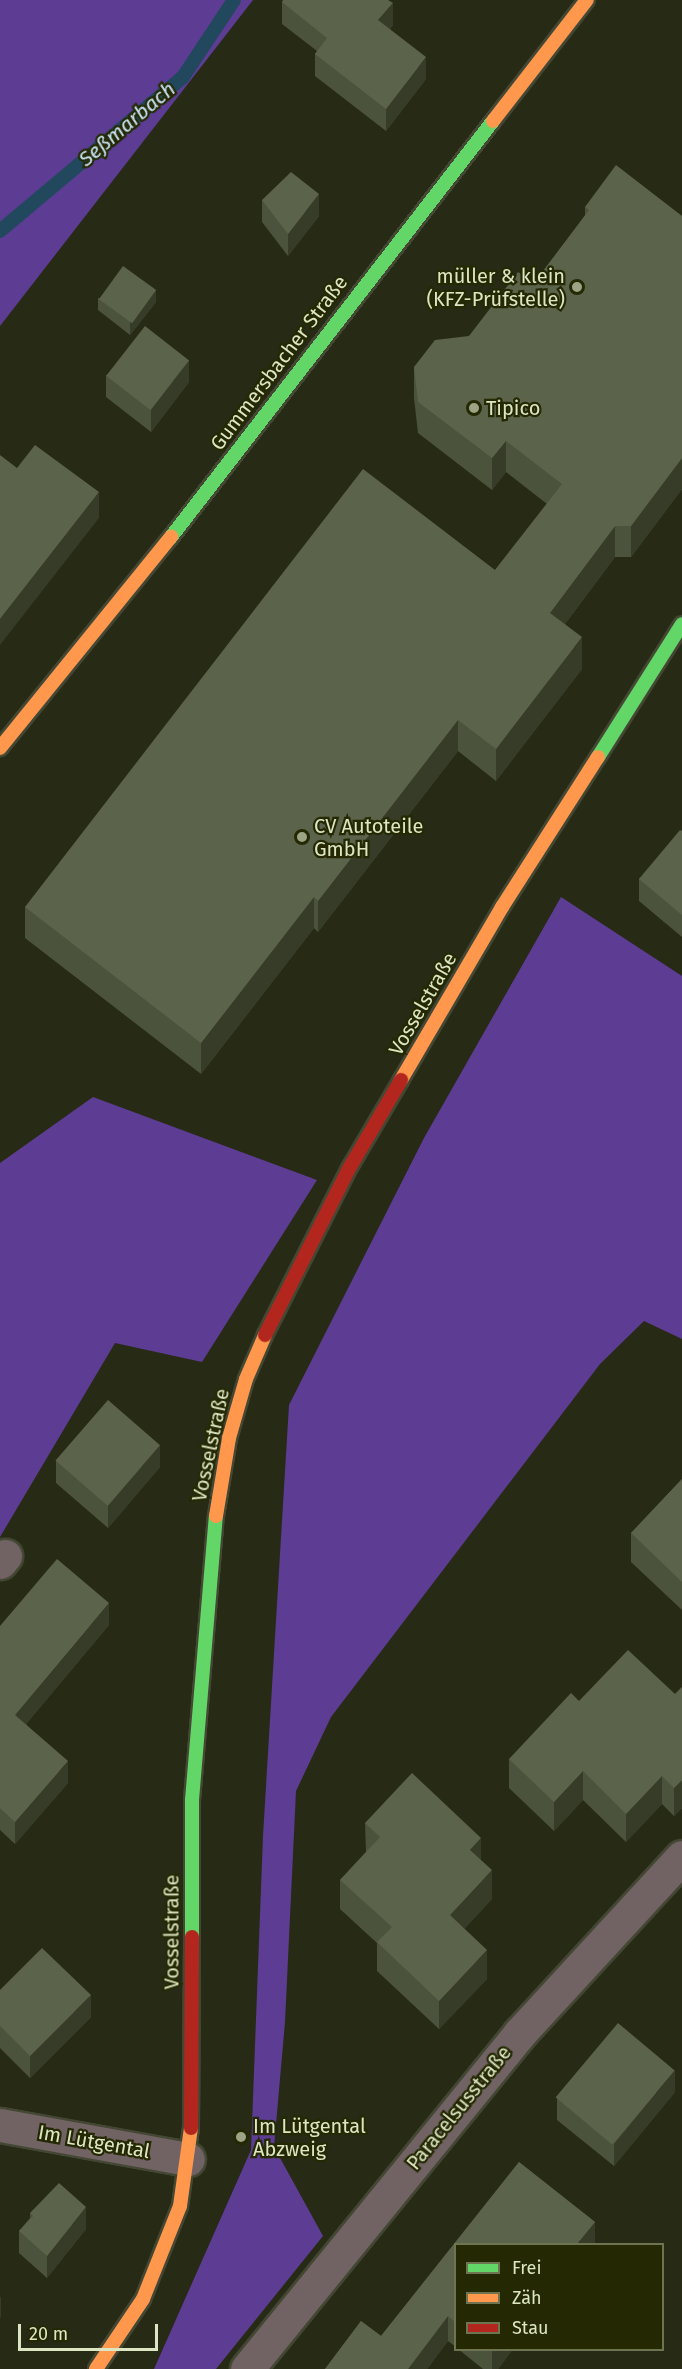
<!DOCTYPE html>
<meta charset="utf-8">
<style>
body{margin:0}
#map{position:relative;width:682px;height:2369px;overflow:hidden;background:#272b16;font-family:"Fira Sans",sans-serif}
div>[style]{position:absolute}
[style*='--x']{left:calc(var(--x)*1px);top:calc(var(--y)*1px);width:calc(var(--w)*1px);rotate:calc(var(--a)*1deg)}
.forest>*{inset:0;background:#5d3c93}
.stream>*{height:14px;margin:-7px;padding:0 7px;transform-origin:7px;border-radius:7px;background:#21485d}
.roads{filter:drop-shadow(2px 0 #434733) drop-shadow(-2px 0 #434733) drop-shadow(0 2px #434733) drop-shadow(0 -2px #434733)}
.street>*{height:33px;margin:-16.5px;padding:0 16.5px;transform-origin:16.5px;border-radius:16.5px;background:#716264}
.fast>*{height:14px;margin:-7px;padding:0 7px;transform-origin:7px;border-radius:7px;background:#63d668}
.slow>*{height:14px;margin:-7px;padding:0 7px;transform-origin:7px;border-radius:7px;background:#ff974d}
.jam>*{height:14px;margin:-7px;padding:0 7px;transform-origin:7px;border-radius:7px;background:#b3261e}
.wall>*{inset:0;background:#4b533d}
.shaded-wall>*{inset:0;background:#363c27;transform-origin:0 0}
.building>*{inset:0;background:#5b634b;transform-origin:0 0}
.dots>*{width:16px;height:16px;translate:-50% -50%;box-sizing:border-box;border:3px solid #242904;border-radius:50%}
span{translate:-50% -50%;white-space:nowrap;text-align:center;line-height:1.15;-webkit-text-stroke:4.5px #242904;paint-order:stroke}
.poi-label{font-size:20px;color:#dde5c2}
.right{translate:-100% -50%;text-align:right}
.left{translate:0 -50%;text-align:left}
.street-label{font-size:20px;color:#dde5c2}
.water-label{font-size:21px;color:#c9e4f6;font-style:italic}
.legend{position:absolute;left:454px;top:2243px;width:210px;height:108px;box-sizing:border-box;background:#242904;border:2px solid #6e7450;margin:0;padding:8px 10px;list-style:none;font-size:18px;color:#dde5c2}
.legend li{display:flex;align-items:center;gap:12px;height:30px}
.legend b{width:30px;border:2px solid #6e7450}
.scale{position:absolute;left:18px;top:2324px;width:140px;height:27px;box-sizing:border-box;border:3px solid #dde5c2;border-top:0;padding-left:8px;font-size:18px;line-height:21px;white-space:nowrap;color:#dde5c2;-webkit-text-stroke:4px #242904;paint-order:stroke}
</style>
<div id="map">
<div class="forest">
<div style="clip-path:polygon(0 0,253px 0,0 326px)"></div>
<div style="clip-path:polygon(561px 897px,682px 976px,682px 1339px,644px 1321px,600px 1364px,331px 1717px,296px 1791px,285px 2022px,274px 2147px,323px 2236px,216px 2369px,154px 2369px,251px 2150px,263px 1836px,289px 1405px,424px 1138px)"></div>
<div style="clip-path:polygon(93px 1097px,317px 1180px,202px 1362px,115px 1343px,0 1537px,0 1163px)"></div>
</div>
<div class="stream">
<div style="--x:0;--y:231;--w:239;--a:-40.1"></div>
<div style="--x:183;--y:77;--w:92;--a:-56.5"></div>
</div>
<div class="roads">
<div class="street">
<div style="--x:0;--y:1562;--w:8;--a:-50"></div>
<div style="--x:0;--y:2125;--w:191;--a:10.3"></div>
<div style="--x:247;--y:2369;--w:433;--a:-50.9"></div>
<div style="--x:520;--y:2033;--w:239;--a:-47.4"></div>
</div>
<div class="fast">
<div style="--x:171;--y:537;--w:526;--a:-52.26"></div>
<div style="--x:598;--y:757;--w:157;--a:-57.7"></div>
<div style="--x:192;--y:1937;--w:137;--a:-90"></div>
<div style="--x:192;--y:1800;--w:285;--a:-85.2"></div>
</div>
<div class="slow">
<div style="--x:493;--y:121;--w:153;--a:-52.2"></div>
<div style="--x:0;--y:748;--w:272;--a:-51"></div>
<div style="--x:401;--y:1080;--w:200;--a:-59.7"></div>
<div style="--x:502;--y:907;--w:178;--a:-57.4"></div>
<div style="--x:216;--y:1516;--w:79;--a:-80.5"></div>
<div style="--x:229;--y:1438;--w:61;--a:-73.9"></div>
<div style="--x:246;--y:1379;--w:48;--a:-66.6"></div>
<div style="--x:96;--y:2369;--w:84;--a:-56.1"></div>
<div style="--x:143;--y:2299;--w:100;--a:-68.3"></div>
<div style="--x:180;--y:2206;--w:79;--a:-82"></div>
</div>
<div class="jam">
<div style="--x:265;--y:1335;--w:188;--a:-63.2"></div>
<div style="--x:350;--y:1167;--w:101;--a:-59.6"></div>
<div style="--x:191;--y:2128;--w:191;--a:-89.7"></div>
</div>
</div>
<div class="wall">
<div style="clip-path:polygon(282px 2px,393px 25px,390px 29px,426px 79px,386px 131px,315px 76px,315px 54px,317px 51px,282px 24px)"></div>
<div style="clip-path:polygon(262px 200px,319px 216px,288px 256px,262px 222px)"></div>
<div style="clip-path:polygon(585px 207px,682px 216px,682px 489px,631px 557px,615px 557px,565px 624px,582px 669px,496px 781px,458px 751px,318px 932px,314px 928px,201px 1074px,25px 938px,25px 907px,495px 570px,547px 504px,506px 472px,492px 490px,418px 433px,414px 398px,414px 367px,469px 336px,534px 283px,585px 216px)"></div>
<div style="clip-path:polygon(98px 298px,156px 302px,130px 335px,98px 310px)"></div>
<div style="clip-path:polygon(106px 375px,189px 382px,151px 432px,106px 397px)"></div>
<div style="clip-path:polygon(682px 831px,682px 937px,639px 901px,639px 879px)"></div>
<div style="clip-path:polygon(56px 1461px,160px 1467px,108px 1528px,56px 1483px)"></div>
<div style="clip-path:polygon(682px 1479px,682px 1610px,631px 1562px,631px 1533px)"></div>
<div style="clip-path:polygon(109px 1625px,26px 1724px,68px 1783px,15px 1844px,0 1830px,0 1626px)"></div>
<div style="clip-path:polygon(682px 1687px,682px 1808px,674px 1816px,662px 1804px,626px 1842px,583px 1800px,554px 1831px,509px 1788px,509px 1759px,579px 1701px,675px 1694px)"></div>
<div style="clip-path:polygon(365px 1823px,481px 1861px,492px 1899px,464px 1929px,487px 1979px,439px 2029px,377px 1971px,377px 1943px,340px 1909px,340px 1880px,366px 1852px)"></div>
<div style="clip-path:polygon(0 1990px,91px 2017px,30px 2078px,0 2048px)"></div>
<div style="clip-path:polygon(675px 2092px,614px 2166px,557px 2120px,557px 2098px)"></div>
<div style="clip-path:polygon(519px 2162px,595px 2222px,595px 2244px,456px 2244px,456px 2347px,448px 2341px,427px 2369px,325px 2369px,361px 2321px,381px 2336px)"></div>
<div style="clip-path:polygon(30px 2213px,86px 2229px,47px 2278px,19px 2253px,19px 2231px,30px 2218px)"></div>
<div style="clip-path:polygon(458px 2349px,513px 2349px,498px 2369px,483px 2369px)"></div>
</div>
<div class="shaded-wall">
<div style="clip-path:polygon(393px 3px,393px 25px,378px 42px,378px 20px)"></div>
<div style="clip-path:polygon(426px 57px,426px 79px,386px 131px,386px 109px)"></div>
<div style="clip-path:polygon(319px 194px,319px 216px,288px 256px,288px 234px)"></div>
<div style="clip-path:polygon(156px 290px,156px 302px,130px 335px,130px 323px)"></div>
<div style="clip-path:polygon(189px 360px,189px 382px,151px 432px,151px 410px)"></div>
<div style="clip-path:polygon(506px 441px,506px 472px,492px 490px,492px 458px)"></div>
<div style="clip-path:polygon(682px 458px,682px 489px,631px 557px,631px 526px)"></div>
<div style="clip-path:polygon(99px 492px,99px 518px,0 645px,0 619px)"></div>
<div style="clip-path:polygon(615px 526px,615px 557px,550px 644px,550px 613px)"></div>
<div style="clip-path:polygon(582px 637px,582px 669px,496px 781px,496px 749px)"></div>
<div style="clip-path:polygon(458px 720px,458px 751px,318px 932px,318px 901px)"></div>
<div style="clip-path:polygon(314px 897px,314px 928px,201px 1074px,201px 1043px)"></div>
<div style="clip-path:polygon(160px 1445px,160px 1467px,108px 1528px,108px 1506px)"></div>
<div style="clip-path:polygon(109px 1603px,109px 1625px,15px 1737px,15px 1715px)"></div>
<div style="clip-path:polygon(68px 1761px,68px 1783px,15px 1844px,15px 1822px)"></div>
<div style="clip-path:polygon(583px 1771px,583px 1800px,554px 1831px,554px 1802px)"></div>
<div style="clip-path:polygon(662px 1776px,662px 1804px,626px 1842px,626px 1814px)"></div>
<div style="clip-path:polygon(682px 1780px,682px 1808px,674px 1816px,674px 1788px)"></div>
<div style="clip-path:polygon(481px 1838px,481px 1867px,470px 1850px)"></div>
<div style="clip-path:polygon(492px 1870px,492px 1899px,450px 1944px,450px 1915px)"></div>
<div style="clip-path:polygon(487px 1950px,487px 1979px,439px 2029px,439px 2001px)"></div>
<div style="clip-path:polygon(91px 1995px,91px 2017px,30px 2078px,30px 2056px)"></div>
<div style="clip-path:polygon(675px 2070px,675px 2092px,614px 2166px,614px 2144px)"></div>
<div style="clip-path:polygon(86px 2207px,86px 2229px,47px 2278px,47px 2256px)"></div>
<div style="clip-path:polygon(595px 2222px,595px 2244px,577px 2244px)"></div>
<div style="left:1px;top:2297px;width:20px;height:1px;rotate:90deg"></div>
<div style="clip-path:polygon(448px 2316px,448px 2341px,427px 2369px,408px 2369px)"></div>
<div style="clip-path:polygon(494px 2349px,513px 2349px,498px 2369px,492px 2369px,492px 2352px)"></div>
</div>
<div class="building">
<div style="clip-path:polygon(283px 0,388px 0,393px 3px,378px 20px,426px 57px,386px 109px,315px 54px,327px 38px,282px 2px)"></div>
<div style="clip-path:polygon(616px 165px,682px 216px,682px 458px,631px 526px,615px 526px,550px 613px,582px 637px,496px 749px,458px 720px,318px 901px,314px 897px,201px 1043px,25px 907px,363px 469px,495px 570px,562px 484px,506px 441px,492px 458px,418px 402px,414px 367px,435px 340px,469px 336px,518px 272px,534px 283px,589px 210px,585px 207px)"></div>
<div style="clip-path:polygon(291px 172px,319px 194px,288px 234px,262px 200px)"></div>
<div style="left:123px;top:266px;width:41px;height:41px;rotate:36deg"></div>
<div style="left:145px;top:326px;width:56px;height:63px;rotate:38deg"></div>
<div style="clip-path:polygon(35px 445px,99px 492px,0 619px,0 455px,17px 468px)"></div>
<div style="clip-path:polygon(680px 830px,682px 831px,682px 915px,639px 879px)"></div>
<div style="left:108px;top:1400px;width:69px;height:80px;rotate:41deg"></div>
<div style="clip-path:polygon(682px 1479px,682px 1582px,631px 1533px)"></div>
<div style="clip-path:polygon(57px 1559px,109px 1603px,15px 1715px,68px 1761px,15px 1822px,0 1808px,0 1626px)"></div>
<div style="clip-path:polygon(628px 1650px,675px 1694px,682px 1687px,682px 1780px,674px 1788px,662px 1776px,626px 1814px,583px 1771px,554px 1802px,509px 1759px,571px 1693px,579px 1701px)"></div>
<div style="clip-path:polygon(412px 1773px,481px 1838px,470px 1850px,492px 1870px,450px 1915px,487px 1950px,439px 2001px,377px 1942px,392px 1927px,340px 1880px,380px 1837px,365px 1823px)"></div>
<div style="clip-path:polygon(42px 1948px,91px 1995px,30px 2056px,0 2026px,0 1990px)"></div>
<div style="left:618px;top:2023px;width:74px;height:97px;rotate:40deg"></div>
<div style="clip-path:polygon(519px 2162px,595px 2222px,577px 2244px,456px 2244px,456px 2323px,448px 2316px,408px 2369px,325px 2369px,361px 2321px,381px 2336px)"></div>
<div style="clip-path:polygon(59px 2183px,86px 2207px,47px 2256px,19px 2231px,33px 2216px,30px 2213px)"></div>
</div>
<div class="dots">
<div style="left:577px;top:287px;background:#9da486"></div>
<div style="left:474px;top:408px;background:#9da486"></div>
<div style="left:302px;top:837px;background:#9da486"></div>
<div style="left:241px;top:2137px;background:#9da486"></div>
</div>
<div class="poi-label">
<span class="right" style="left:565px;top:288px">müller &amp; klein<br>(KFZ-Prüfstelle)</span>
<span class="left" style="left:486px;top:408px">Tipico</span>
<span class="left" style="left:314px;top:838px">CV Autoteile<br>GmbH</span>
<span class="left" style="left:253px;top:2138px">Im Lütgental<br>Abzweig</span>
</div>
<div class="street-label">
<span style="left:279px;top:363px;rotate:-53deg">Gummersbacher Straße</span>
<span style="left:423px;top:1004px;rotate:-60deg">Vosselstraße</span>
<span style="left:211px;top:1445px;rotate:-78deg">Vosselstraße</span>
<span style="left:172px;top:1932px;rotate:-90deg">Vosselstraße</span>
<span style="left:459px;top:2108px;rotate:-51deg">Paracelsusstraße</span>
<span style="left:94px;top:2142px;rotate:10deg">Im Lütgental</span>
</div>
<div class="water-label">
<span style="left:127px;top:124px;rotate:-40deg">Seßmarbach</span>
</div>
<ul class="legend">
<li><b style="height:8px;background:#63d668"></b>Frei</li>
<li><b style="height:8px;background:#ff974d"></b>Zäh</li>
<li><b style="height:8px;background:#b3261e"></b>Stau</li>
</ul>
<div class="scale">20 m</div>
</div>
